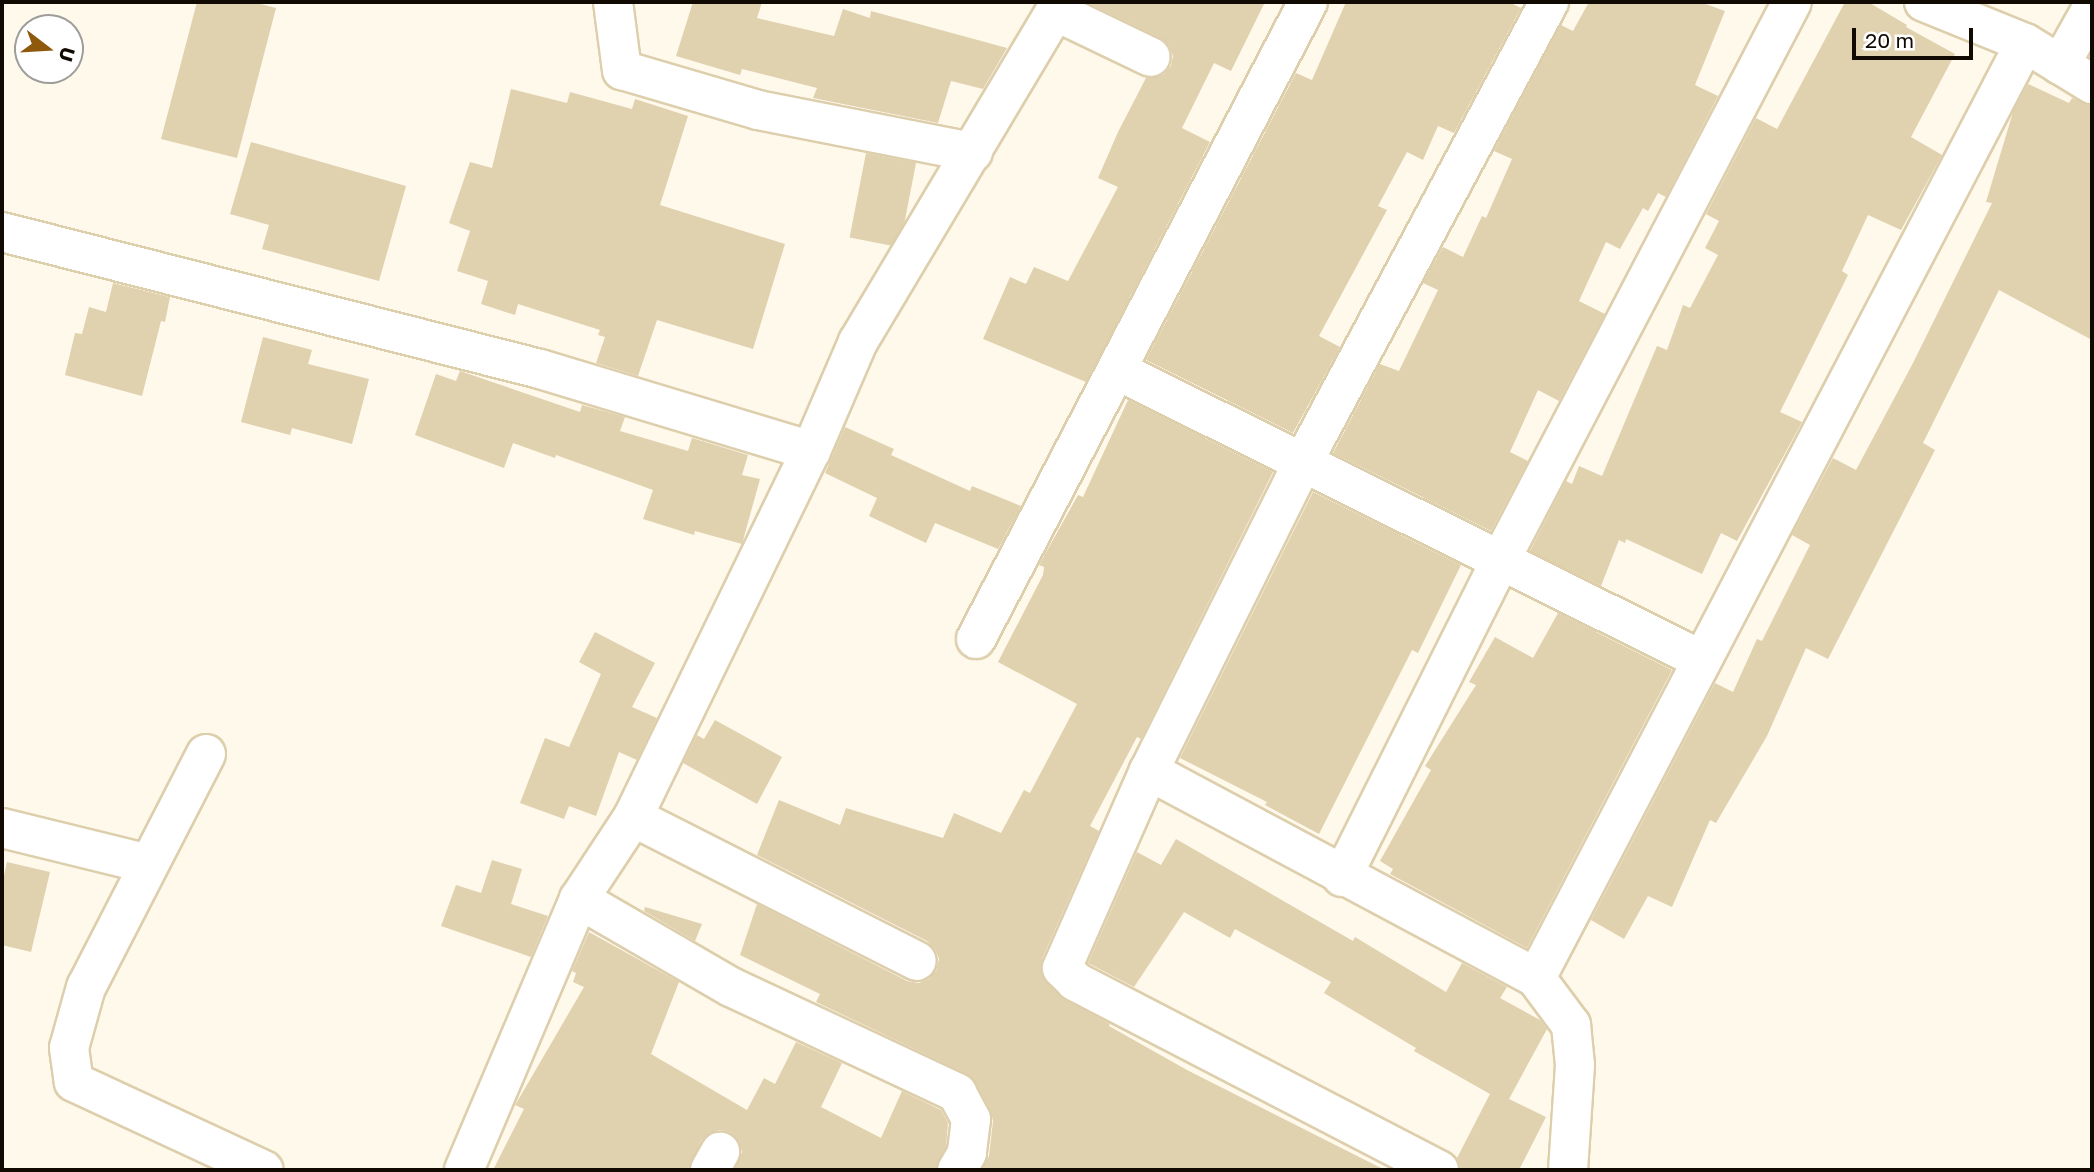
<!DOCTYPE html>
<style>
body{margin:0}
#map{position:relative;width:2094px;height:1172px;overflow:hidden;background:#fff9eb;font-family:"Golos Text",sans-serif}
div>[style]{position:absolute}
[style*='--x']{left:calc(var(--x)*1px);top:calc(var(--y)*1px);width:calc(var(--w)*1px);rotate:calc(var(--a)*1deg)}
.building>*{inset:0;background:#e0d1af;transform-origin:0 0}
.roads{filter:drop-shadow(2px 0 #ddceac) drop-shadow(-2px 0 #ddceac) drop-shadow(0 2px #ddceac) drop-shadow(0 -2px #ddceac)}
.minor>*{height:38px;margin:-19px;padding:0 19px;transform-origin:19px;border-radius:19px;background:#fff}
span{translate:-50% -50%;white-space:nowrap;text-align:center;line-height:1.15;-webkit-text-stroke:5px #fff;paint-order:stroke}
.frame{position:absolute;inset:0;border:4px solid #100a02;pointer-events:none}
.north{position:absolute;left:14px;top:14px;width:70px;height:70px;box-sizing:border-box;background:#fff;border:2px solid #9f9d9a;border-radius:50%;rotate:107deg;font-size:19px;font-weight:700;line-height:28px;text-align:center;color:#100a02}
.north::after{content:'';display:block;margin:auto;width:24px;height:32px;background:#8f590d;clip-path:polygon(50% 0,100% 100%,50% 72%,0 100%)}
.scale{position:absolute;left:1852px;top:28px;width:121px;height:32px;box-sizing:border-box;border:4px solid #100a02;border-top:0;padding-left:9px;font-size:21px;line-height:24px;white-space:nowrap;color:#100a02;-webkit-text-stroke:5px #fff;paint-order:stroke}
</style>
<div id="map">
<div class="building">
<div style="clip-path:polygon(197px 2px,253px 2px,276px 8px,237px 158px,161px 139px)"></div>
<div style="clip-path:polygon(693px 2px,762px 2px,757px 18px,834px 36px,843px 9px,870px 18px,871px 11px,1007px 48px,983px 89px,951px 81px,938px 123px,813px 98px,817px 88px,742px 69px,740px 75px,676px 56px)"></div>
<div style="clip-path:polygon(1086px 2px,1265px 2px,1231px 71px,1214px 63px,1182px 128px,1210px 142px,1086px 382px,983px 339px,1010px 277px,1026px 284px,1034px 267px,1068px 281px,1118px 187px,1098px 178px,1118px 132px,1146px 78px,1163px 75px,1171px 66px,1173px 56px,1169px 45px,1161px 38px)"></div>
<div style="clip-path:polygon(1346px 2px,1509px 2px,1521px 8px,1454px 133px,1438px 126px,1423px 160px,1407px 152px,1378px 206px,1387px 210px,1319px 336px,1340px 347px,1293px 433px,1146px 360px,1296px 73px,1312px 80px)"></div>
<div style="clip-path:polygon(1589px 2px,1700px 2px,1725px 11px,1695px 85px,1718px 96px,1666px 197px,1658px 193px,1648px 211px,1643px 208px,1620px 249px,1606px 242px,1579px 301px,1605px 314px,1559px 401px,1538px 390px,1510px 452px,1528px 461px,1491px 531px,1333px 453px,1380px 364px,1399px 371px,1438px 290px,1423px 283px,1443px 247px,1463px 257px,1482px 216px,1486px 218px,1512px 159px,1494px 151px,1561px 25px,1573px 31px)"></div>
<div style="clip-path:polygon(1845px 2px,1868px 2px,1907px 25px,1906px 27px,1955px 54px,1911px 137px,1942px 155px,1901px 230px,1868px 215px,1842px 271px,1848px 275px,1780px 412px,1802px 422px,1737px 541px,1721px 533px,1702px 574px,1626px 539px,1625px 543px,1619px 540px,1601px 586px,1530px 551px,1566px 481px,1572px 484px,1579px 466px,1602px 476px,1657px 346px,1667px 350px,1683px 305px,1690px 308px,1718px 255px,1705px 248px,1719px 221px,1706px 214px,1756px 118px,1777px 129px)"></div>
<div style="clip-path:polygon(2028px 84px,2069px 103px,2072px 98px,2092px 106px,2092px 340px,1999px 290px,1923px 443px,1935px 450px,1828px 659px,1806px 648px,1767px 736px,1716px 823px,1710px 820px,1672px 907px,1648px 896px,1624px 939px,1591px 920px,1715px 683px,1733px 692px,1757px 639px,1762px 641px,1810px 545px,1792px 535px,1833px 458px,1856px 470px,1913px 363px,1992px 203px,1986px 202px,2013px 112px)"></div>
<div style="clip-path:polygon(511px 89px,567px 103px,570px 92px,632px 109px,635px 99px,688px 116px,660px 205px,785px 244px,753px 349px,657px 320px,638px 376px,596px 363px,605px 337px,598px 335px,600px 330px,518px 304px,515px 315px,481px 304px,488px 281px,457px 271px,470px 231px,449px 223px,470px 162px,492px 168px)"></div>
<div style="clip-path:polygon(251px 142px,406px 186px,379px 281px,262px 249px,269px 225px,230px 214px)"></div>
<div style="left:866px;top:153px;width:51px;height:86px;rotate:11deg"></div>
<div style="clip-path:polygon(113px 283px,170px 297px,165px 322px,161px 321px,142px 396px,65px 375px,75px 333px,82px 334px,89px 307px,106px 312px)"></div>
<div style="clip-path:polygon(263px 337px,312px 350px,308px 364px,369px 379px,352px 444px,292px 428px,290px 435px,241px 422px)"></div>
<div style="clip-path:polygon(460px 371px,580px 412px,582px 405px,625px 417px,620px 431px,688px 451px,692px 438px,748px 455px,742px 475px,760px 479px,742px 544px,695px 531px,694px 535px,643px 519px,653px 490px,556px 455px,555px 458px,513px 443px,504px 468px,415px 435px,436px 374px,456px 381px)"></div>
<div style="clip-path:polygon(1128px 400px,1273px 472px,1141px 739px,1137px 737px,1090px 826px,1099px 831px,1042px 959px,1041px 973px,1060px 997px,1110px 1024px,1109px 1026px,1187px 1070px,1385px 1170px,982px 1170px,989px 1156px,993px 1121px,990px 1109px,976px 1083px,967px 1074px,816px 1002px,820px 994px,740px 955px,757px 904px,907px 981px,919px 983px,929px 979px,936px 971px,939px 959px,935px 949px,927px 941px,757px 855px,779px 800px,840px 825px,846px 808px,943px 838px,954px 813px,1001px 833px,1024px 790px,1030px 793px,1077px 704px,998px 662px,1043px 575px,1044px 567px,1039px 565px,1078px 495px,1083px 497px)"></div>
<div style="clip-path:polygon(845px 427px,894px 449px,891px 455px,970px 491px,972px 486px,1021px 506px,998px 549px,935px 523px,926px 543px,869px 516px,877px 498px,825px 473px)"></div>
<div style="clip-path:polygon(1313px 492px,1461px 565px,1418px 653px,1412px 650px,1319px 834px,1265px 805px,1267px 802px,1180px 758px)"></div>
<div style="clip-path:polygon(1558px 613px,1672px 670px,1527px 948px,1390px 874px,1393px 869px,1380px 861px,1431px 770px,1425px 766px,1476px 685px,1469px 682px,1495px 637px,1533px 658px)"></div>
<div style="clip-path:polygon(595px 632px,655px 663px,632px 707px,657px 718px,637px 760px,619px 752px,596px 816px,569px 806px,564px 819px,520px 803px,545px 738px,569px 747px,601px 674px,579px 662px)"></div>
<div style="clip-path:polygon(715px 720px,782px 757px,757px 804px,683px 763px,697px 735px,704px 739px)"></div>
<div style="clip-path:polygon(1176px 839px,1353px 941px,1355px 937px,1446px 992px,1462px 963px,1507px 987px,1500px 998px,1540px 1020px,1547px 1029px,1509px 1099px,1546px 1117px,1519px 1170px,1461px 1170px,1457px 1158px,1490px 1094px,1414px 1051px,1416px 1048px,1324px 993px,1331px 982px,1235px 929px,1230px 938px,1184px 912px,1134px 987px,1088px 963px,1137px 852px,1161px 865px)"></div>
<div style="clip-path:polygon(492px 860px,522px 869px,511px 904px,548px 916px,531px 957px,441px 926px,456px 885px,481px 893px)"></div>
<div style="clip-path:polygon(7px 862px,50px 872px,31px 952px,2px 945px,2px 885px)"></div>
<div style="clip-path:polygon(645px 907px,702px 924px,695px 941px,644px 911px)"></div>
<div style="clip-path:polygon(589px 932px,679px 982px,651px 1054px,747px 1110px,764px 1078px,775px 1084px,796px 1042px,842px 1063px,821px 1107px,881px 1138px,902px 1091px,941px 1110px,948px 1123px,946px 1146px,935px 1170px,735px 1170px,742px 1152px,739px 1141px,731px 1133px,720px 1130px,709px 1133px,701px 1141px,688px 1170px,493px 1170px,524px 1109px,515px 1105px,517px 1102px,584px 987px,573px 982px,576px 973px,572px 971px)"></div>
</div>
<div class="roads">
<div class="minor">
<div style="--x:613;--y:2;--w:69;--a:82.5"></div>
<div style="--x:622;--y:70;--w:142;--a:16.4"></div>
<div style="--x:758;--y:110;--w:219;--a:11.1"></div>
<div style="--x:1924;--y:2;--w:109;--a:22.1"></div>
<div style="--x:2025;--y:43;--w:79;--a:31.5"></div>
<div style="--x:1055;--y:11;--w:106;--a:25.6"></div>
<div style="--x:2060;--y:65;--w:65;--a:-60.7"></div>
<div style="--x:2;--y:232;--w:555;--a:14.29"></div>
<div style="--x:540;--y:369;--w:283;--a:16.8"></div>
<div style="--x:1118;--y:371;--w:652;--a:26.33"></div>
<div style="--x:976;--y:639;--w:718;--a:-62.47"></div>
<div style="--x:206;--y:754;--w:262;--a:117.2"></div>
<div style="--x:86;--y:987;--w:63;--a:105.6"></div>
<div style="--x:69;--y:1048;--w:34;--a:82"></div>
<div style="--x:74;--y:1082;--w:209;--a:24.9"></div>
<div style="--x:1149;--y:771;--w:439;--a:28.1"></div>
<div style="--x:1536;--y:978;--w:59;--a:53.3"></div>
<div style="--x:1571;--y:1025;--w:40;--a:84.3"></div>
<div style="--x:1575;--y:1065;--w:105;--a:93.8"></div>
<div style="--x:633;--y:817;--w:318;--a:26.9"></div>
<div style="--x:2;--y:828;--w:151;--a:13.8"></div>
<div style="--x:1342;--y:877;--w:356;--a:-63.4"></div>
<div style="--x:1501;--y:559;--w:628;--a:-62.42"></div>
<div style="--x:579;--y:899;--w:176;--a:30.1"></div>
<div style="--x:731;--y:987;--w:250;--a:25.1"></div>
<div style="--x:957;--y:1093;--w:30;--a:62"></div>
<div style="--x:971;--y:1119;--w:34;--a:97"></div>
<div style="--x:967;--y:1153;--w:20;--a:120"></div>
<div style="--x:1536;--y:978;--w:1055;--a:-62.39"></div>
<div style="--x:464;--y:1170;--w:294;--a:-67"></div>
<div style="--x:579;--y:899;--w:98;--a:-56.6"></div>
<div style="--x:633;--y:817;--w:407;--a:-64.1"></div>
<div style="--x:811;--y:451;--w:119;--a:-66.7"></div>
<div style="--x:858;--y:342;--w:396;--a:-59.2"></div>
<div style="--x:710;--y:1170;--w:21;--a:-61"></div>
<div style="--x:1439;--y:1170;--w:410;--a:-152.6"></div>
<div style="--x:1075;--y:981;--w:18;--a:-135"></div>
<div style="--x:1062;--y:968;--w:215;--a:-66.2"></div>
<div style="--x:1149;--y:771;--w:345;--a:-63.5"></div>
<div style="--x:1303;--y:462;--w:522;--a:-61.86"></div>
</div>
</div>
<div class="frame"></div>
<div class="north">U</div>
<div class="scale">20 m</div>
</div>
